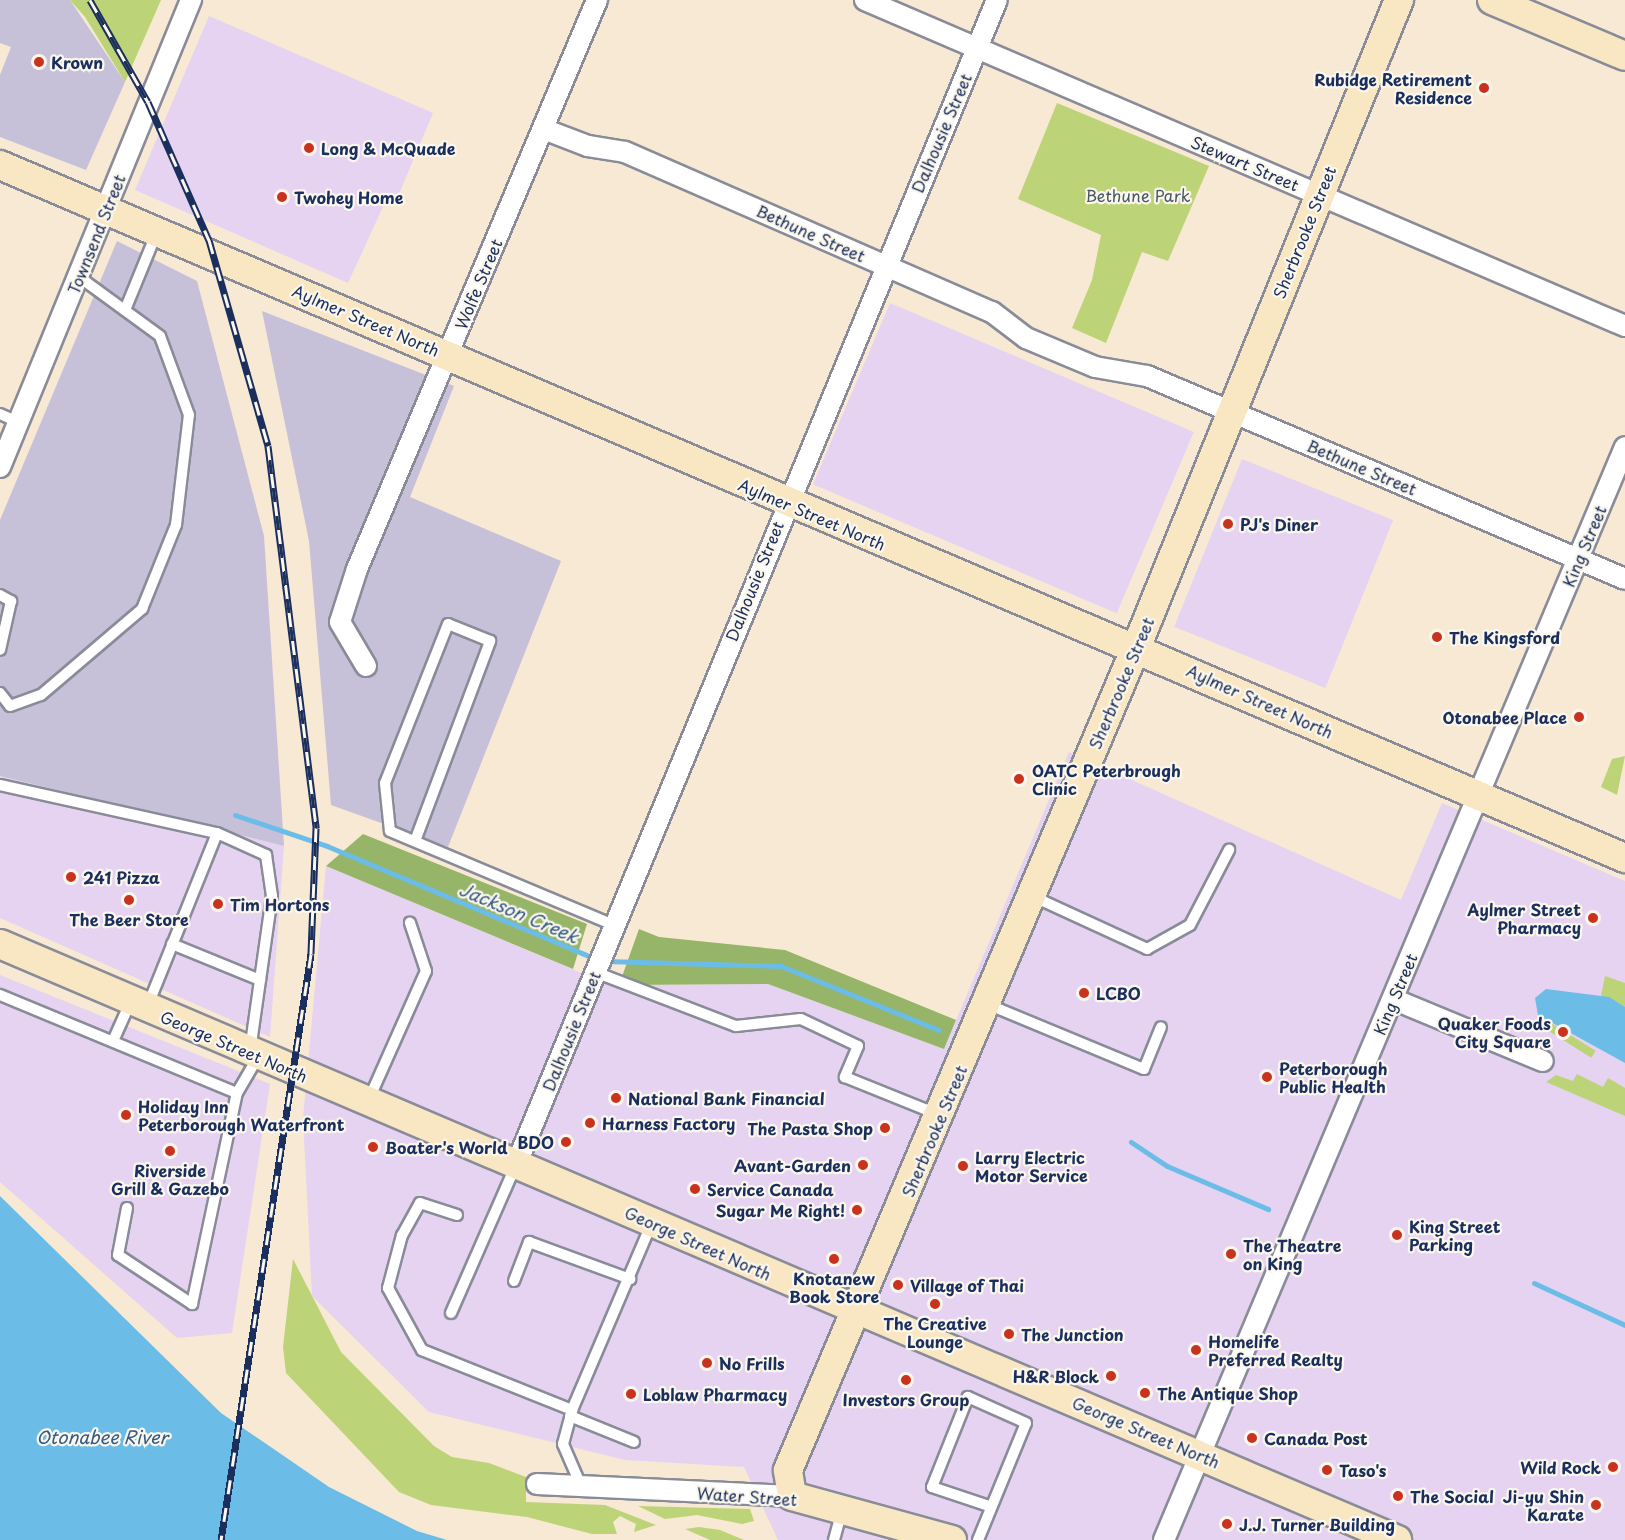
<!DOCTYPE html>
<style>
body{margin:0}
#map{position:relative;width:1625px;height:1540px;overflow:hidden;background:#f7e9d3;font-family:"Playpen Sans",sans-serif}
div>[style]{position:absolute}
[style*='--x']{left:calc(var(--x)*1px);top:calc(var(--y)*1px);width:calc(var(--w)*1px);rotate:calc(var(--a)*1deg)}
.built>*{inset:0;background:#e5d3f1;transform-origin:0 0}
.industrial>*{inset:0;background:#c7c0d9}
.green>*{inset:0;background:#bdd378;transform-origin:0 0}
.forest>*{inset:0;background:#96b568}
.water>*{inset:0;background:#6bbde7}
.stream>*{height:5px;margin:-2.5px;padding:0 2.5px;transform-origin:2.5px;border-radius:2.5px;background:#6bbde7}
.roads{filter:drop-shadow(2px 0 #898c98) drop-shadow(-2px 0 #898c98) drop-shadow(0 2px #898c98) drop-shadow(0 -2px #898c98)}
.lane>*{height:10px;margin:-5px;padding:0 5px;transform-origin:5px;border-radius:5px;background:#fff}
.street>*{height:20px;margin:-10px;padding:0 10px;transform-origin:10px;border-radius:10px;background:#fff}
.secondary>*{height:28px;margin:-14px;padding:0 14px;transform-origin:14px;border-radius:14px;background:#f9e7c3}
.rail>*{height:7px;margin-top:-3.5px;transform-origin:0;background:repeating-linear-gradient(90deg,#fbf7ec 0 14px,#1b2f5e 0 28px);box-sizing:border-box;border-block:2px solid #1b2f5e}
.dots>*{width:16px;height:16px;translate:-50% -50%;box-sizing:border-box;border:3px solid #fbf7ec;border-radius:50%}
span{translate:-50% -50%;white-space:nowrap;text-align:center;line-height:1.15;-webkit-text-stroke:4.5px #fbf7ec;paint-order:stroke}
.poi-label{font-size:16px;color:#1b2f5e;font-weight:700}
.left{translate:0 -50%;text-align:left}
.right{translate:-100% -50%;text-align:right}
.street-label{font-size:16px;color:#1b2f5e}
.park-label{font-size:16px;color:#445864}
.water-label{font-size:18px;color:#335a87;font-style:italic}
</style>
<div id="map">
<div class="built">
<div style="clip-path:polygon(209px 16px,433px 113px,396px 201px,387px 198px,348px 283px,135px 190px)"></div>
<div style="left:890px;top:303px;width:330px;height:197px;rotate:23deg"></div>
<div style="left:1242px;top:459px;width:163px;height:181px;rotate:22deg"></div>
<div style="clip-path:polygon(1069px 752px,1401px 900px,1442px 803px,1625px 881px,1625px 1540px,778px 1540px,744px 1467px,625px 1460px,429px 1412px,312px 1296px,303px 1118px,326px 866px,610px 985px,768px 984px,944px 1049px)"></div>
<div style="clip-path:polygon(0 776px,284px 846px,270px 1037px,0 918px)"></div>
<div style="clip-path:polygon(0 975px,270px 1084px,232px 1333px,177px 1338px,0 1182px)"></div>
</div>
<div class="industrial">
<div style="clip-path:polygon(0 0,70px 0,125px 82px,86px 170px,0 137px,0 75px,11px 47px,0 43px)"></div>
<div style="clip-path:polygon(117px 241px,197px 281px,264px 536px,284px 846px,0 776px,0 520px)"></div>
<div style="clip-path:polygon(262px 311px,454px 386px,410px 497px,561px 561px,448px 847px,331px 805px,309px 541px)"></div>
</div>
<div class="green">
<div style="clip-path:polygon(70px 0,161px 0,125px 82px,85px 17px)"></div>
<div style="clip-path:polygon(1057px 103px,1209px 166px,1168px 261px,1142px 252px,1106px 343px,1072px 328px,1092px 280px,1101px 235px,1018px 199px)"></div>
<div style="clip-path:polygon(1625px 756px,1617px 795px,1601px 787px,1612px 759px)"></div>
<div style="clip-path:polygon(1605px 976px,1625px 983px,1625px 1007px,1601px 996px)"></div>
<div style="left:1543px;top:1018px;width:62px;height:8px;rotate:32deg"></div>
<div style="clip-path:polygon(1577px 1074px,1603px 1087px,1608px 1078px,1625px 1088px,1625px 1116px,1546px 1082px,1556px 1075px,1573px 1081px)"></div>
<div style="clip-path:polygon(293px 1259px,341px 1352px,434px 1446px,452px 1457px,489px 1463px,526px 1477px,526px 1502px,605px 1505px,656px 1525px,634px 1532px,636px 1524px,620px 1516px,613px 1522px,617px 1534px,592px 1534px,527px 1517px,431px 1505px,399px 1492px,286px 1373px,283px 1347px)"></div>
<div style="clip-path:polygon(638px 1506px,750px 1509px,754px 1521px,742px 1524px,697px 1515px,665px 1519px)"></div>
<div style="clip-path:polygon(699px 1527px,720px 1530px,744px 1540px,710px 1540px,685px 1529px)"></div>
</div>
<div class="forest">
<div style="clip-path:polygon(363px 834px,587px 924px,573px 969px,326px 866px)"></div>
<div style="clip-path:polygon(639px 929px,659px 937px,785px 950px,956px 1020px,944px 1049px,768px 984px,619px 985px)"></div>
</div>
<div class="water">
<div style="clip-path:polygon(1546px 989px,1609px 997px,1625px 1007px,1625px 1063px,1538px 1015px,1535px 998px)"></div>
<div style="clip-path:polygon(0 1196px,221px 1413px,329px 1487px,417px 1531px,447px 1540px,0 1540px)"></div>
</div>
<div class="stream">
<div style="--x:235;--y:815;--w:97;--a:18.6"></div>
<div style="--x:327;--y:846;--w:292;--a:22.8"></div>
<div style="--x:605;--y:961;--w:176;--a:1.6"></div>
<div style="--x:781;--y:966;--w:170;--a:22.1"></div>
<div style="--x:1131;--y:1142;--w:43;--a:33.7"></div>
<div style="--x:1167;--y:1166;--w:110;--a:23.1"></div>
<div style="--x:1534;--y:1283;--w:100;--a:24.8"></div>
</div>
<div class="roads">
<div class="lane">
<div style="--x:125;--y:310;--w:84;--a:-67.7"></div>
<div style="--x:0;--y:414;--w:20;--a:24"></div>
<div style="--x:0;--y:595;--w:13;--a:29"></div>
<div style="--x:11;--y:601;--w:50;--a:102.7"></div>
<div style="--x:0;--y:693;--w:16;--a:52"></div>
<div style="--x:10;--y:706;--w:33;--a:-20"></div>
<div style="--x:41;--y:695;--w:133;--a:-40.4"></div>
<div style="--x:142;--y:609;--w:91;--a:-68"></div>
<div style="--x:176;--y:525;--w:111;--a:-83.3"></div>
<div style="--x:189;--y:415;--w:84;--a:-110.2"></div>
<div style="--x:160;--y:336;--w:100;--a:-143.9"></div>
<div style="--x:0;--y:785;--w:222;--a:12.5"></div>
<div style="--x:217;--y:833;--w:54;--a:24.2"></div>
<div style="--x:266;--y:855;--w:41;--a:81.7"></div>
<div style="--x:272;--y:896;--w:156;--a:98.1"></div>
<div style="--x:415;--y:841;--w:214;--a:-69.4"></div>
<div style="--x:490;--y:641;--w:45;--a:-158"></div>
<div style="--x:448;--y:624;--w:171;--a:111.6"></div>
<div style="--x:385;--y:783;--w:48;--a:84.1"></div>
<div style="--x:390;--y:831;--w:243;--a:22.8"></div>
<div style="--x:1032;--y:896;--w:127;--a:24.7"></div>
<div style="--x:1147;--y:949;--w:49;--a:-29.2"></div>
<div style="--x:1190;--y:925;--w:85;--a:-62.5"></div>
<div style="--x:172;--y:944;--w:95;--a:22.2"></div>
<div style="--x:595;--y:972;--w:151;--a:21"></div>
<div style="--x:736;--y:1026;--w:65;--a:-6.1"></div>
<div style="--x:801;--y:1019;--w:63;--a:25.3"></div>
<div style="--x:858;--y:1046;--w:34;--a:113"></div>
<div style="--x:845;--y:1077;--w:99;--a:21.9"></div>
<div style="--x:0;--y:995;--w:256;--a:22.5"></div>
<div style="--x:987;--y:1004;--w:170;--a:22.5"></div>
<div style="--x:1144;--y:1069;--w:45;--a:-68"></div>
<div style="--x:148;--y:1005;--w:185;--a:-68.1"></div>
<div style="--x:113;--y:1041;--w:42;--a:-65.9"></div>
<div style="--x:369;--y:1099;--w:140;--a:-66"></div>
<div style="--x:426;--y:971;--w:51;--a:-108.4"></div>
<div style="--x:127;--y:1208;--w:48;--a:100.8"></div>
<div style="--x:118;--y:1255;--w:89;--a:33.5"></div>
<div style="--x:192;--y:1304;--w:216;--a:-78"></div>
<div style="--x:237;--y:1093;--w:42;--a:-59.7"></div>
<div style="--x:457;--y:1215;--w:39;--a:-162"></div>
<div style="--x:420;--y:1203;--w:37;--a:119"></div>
<div style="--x:402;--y:1235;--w:55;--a:104.8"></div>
<div style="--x:388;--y:1288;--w:71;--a:61.3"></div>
<div style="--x:422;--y:1350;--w:162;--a:21.8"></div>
<div style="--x:514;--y:1281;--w:42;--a:-69"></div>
<div style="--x:529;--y:1242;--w:108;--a:20.1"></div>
<div style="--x:451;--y:1313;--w:162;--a:-66.3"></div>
<div style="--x:570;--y:1416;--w:69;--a:22.1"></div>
<div style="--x:582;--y:1488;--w:48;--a:-113.4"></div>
<div style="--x:563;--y:1444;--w:35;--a:-75"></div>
<div style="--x:572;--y:1410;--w:204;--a:-66.9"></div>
<div style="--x:834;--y:1540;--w:31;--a:-75"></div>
<div style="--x:978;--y:1540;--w:126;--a:-67.7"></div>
<div style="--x:1026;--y:1423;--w:64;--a:-155.9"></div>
<div style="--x:968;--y:1397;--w:97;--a:111.8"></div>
<div style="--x:932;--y:1487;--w:60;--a:18.4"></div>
</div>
<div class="street">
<div style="--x:865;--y:0;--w:827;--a:23.22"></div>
<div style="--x:546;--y:130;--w:45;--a:20.9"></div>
<div style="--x:588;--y:146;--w:37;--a:9"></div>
<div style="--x:625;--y:152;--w:400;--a:23.6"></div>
<div style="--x:992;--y:312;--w:43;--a:37.4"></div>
<div style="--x:1026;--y:338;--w:75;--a:22.8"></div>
<div style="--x:1095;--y:367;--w:53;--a:9.8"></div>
<div style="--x:1147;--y:376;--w:519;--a:23.01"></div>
<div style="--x:0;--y:467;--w:505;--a:-67.76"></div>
<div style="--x:366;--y:666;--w:51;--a:-120.6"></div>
<div style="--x:340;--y:622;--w:56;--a:-72.2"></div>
<div style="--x:357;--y:569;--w:618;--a:-67.13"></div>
<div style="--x:1393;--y:999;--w:162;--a:22.5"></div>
<div style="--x:516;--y:1165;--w:1260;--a:-67.57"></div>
<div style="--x:537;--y:1484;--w:255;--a:2.7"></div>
<div style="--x:1164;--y:1540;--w:1186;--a:-67.13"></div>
</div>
<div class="secondary">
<div style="--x:1492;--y:0;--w:144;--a:22.8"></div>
<div style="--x:0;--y:165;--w:1767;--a:23.1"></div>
<div style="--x:0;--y:944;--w:1519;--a:23.1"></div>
<div style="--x:952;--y:1540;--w:166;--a:-164.6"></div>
<div style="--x:792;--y:1496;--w:26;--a:-99"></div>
<div style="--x:788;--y:1470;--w:916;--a:-67.07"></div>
<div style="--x:1145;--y:626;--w:676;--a:-67.92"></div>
</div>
</div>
<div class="rail">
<div style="--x:90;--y:0;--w:117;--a:60.4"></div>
<div style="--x:148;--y:102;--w:151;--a:66.2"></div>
<div style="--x:209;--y:240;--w:214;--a:74"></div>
<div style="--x:268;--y:446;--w:385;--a:82.8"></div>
<div style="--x:316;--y:828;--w:126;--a:92.3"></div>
<div style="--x:311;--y:954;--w:593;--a:98.73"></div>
</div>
<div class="dots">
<div style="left:39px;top:62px;background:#c8321e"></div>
<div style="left:1484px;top:88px;background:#c8321e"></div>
<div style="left:309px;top:148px;background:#c8321e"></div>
<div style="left:282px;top:197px;background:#c8321e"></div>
<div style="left:1228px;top:524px;background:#c8321e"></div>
<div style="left:1437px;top:637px;background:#c8321e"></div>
<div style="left:1579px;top:717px;background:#c8321e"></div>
<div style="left:1019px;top:779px;background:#c8321e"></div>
<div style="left:71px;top:877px;background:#c8321e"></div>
<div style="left:129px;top:900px;background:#c8321e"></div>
<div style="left:218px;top:904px;background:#c8321e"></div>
<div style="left:1593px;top:918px;background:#c8321e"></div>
<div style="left:1084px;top:993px;background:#c8321e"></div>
<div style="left:1563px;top:1032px;background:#c8321e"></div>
<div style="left:1267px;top:1077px;background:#c8321e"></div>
<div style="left:616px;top:1098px;background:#c8321e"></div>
<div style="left:126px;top:1115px;background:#c8321e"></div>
<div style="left:590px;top:1123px;background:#c8321e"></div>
<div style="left:885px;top:1128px;background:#c8321e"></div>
<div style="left:566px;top:1142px;background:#c8321e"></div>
<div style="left:373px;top:1147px;background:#c8321e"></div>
<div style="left:170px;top:1151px;background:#c8321e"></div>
<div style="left:863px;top:1165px;background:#c8321e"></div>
<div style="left:963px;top:1166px;background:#c8321e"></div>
<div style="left:695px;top:1189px;background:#c8321e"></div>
<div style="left:857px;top:1210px;background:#c8321e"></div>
<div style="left:1397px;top:1235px;background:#c8321e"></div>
<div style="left:1231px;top:1254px;background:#c8321e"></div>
<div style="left:834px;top:1259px;background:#c8321e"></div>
<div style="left:898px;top:1285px;background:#c8321e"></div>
<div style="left:935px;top:1304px;background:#c8321e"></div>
<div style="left:1009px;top:1334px;background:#c8321e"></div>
<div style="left:1196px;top:1350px;background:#c8321e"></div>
<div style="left:707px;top:1363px;background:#c8321e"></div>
<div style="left:1111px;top:1376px;background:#c8321e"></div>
<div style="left:906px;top:1380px;background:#c8321e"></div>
<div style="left:1145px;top:1393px;background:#c8321e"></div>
<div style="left:631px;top:1394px;background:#c8321e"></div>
<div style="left:1252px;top:1438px;background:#c8321e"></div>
<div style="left:1613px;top:1467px;background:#c8321e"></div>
<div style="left:1327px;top:1470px;background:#c8321e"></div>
<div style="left:1398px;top:1496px;background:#c8321e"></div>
<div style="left:1596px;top:1505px;background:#c8321e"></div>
<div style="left:1227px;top:1524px;background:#c8321e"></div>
</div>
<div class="poi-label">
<span class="left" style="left:51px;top:62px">Krown</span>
<span class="right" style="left:1472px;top:88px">Rubidge Retirement<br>Residence</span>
<span class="left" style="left:321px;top:148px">Long &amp; McQuade</span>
<span class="left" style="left:294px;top:197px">Twohey Home</span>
<span class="left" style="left:1240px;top:524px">PJ's Diner</span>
<span class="left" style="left:1449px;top:637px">The Kingsford</span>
<span class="right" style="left:1567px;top:717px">Otonabee Place</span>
<span class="left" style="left:1032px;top:779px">OATC Peterbrough<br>Clinic</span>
<span class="left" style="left:83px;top:877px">241 Pizza</span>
<span class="left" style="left:230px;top:904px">Tim Hortons</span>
<span class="right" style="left:1581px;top:918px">Aylmer Street<br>Pharmacy</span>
<span style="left:129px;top:919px">The Beer Store</span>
<span class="left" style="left:1096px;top:993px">LCBO</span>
<span class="right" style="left:1551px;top:1032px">Quaker Foods<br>City Square</span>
<span class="left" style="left:1279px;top:1077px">Peterborough<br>Public Health</span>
<span class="left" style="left:628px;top:1098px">National Bank Financial</span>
<span class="left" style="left:138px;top:1115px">Holiday Inn<br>Peterborough Waterfront</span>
<span class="left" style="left:602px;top:1123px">Harness Factory</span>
<span class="right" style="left:873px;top:1128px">The Pasta Shop</span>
<span class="right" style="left:554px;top:1142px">BDO</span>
<span class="left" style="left:385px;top:1147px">Boater's World</span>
<span class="left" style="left:975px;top:1166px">Larry Electric<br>Motor Service</span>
<span class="right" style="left:851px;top:1165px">Avant-Garden</span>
<span style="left:170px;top:1179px">Riverside<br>Grill &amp; Gazebo</span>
<span class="left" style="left:707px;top:1189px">Service Canada</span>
<span class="right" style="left:845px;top:1210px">Sugar Me Right!</span>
<span class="left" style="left:1409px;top:1235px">King Street<br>Parking</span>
<span class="left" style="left:1243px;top:1254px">The Theatre<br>on King</span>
<span style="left:834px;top:1287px">Knotanew<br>Book Store</span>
<span class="left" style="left:910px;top:1285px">Village of Thai</span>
<span style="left:935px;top:1332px">The Creative<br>Lounge</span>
<span class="left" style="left:1021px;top:1334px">The Junction</span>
<span class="left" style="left:1208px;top:1350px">Homelife<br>Preferred Realty</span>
<span class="left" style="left:719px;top:1363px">No Frills</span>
<span class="right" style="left:1099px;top:1376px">H&amp;R Block</span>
<span class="left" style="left:1157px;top:1393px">The Antique Shop</span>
<span class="left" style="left:643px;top:1394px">Loblaw Pharmacy</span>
<span style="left:906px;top:1399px">Investors Group</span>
<span class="left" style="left:1264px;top:1438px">Canada Post</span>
<span class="right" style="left:1601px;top:1467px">Wild Rock</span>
<span class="left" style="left:1339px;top:1470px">Taso's</span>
<span class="left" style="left:1410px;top:1496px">The Social</span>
<span class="right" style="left:1584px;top:1505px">Ji-yu Shin<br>Karate</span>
<span class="left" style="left:1239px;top:1524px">J.J. Turner Building</span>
</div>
<div class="street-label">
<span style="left:941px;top:133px;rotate:-67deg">Dalhousie Street</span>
<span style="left:1245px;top:163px;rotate:23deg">Stewart Street</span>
<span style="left:1304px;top:232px;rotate:-68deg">Sherbrooke Street</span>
<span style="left:811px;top:233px;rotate:24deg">Bethune Street</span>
<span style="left:96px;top:234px;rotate:-68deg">Townsend Street</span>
<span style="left:478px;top:284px;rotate:-67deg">Wolfe Street</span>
<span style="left:366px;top:320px;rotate:23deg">Aylmer Street North</span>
<span style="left:1362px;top:467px;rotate:23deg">Bethune Street</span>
<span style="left:812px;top:514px;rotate:23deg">Aylmer Street North</span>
<span style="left:1584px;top:546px;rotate:-67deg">King Street</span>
<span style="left:754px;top:581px;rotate:-68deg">Dalhousie Street</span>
<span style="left:1121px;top:683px;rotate:-67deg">Sherbrooke Street</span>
<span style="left:1260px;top:701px;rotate:24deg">Aylmer Street North</span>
<span style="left:1395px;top:994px;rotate:-67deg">King Street</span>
<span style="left:571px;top:1031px;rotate:-68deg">Dalhousie Street</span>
<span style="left:234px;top:1046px;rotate:23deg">George Street North</span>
<span style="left:934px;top:1131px;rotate:-67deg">Sherbrooke Street</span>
<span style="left:698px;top:1243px;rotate:24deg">George Street North</span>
<span style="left:1146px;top:1432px;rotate:23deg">George Street North</span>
<span style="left:747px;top:1496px;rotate:4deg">Water Street</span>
</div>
<div class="park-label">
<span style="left:1138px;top:195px">Bethune Park</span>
</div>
<div class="water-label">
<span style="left:519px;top:913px;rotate:23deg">Jackson Creek</span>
<span style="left:102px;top:1437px">Otonabee River</span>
</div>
</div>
